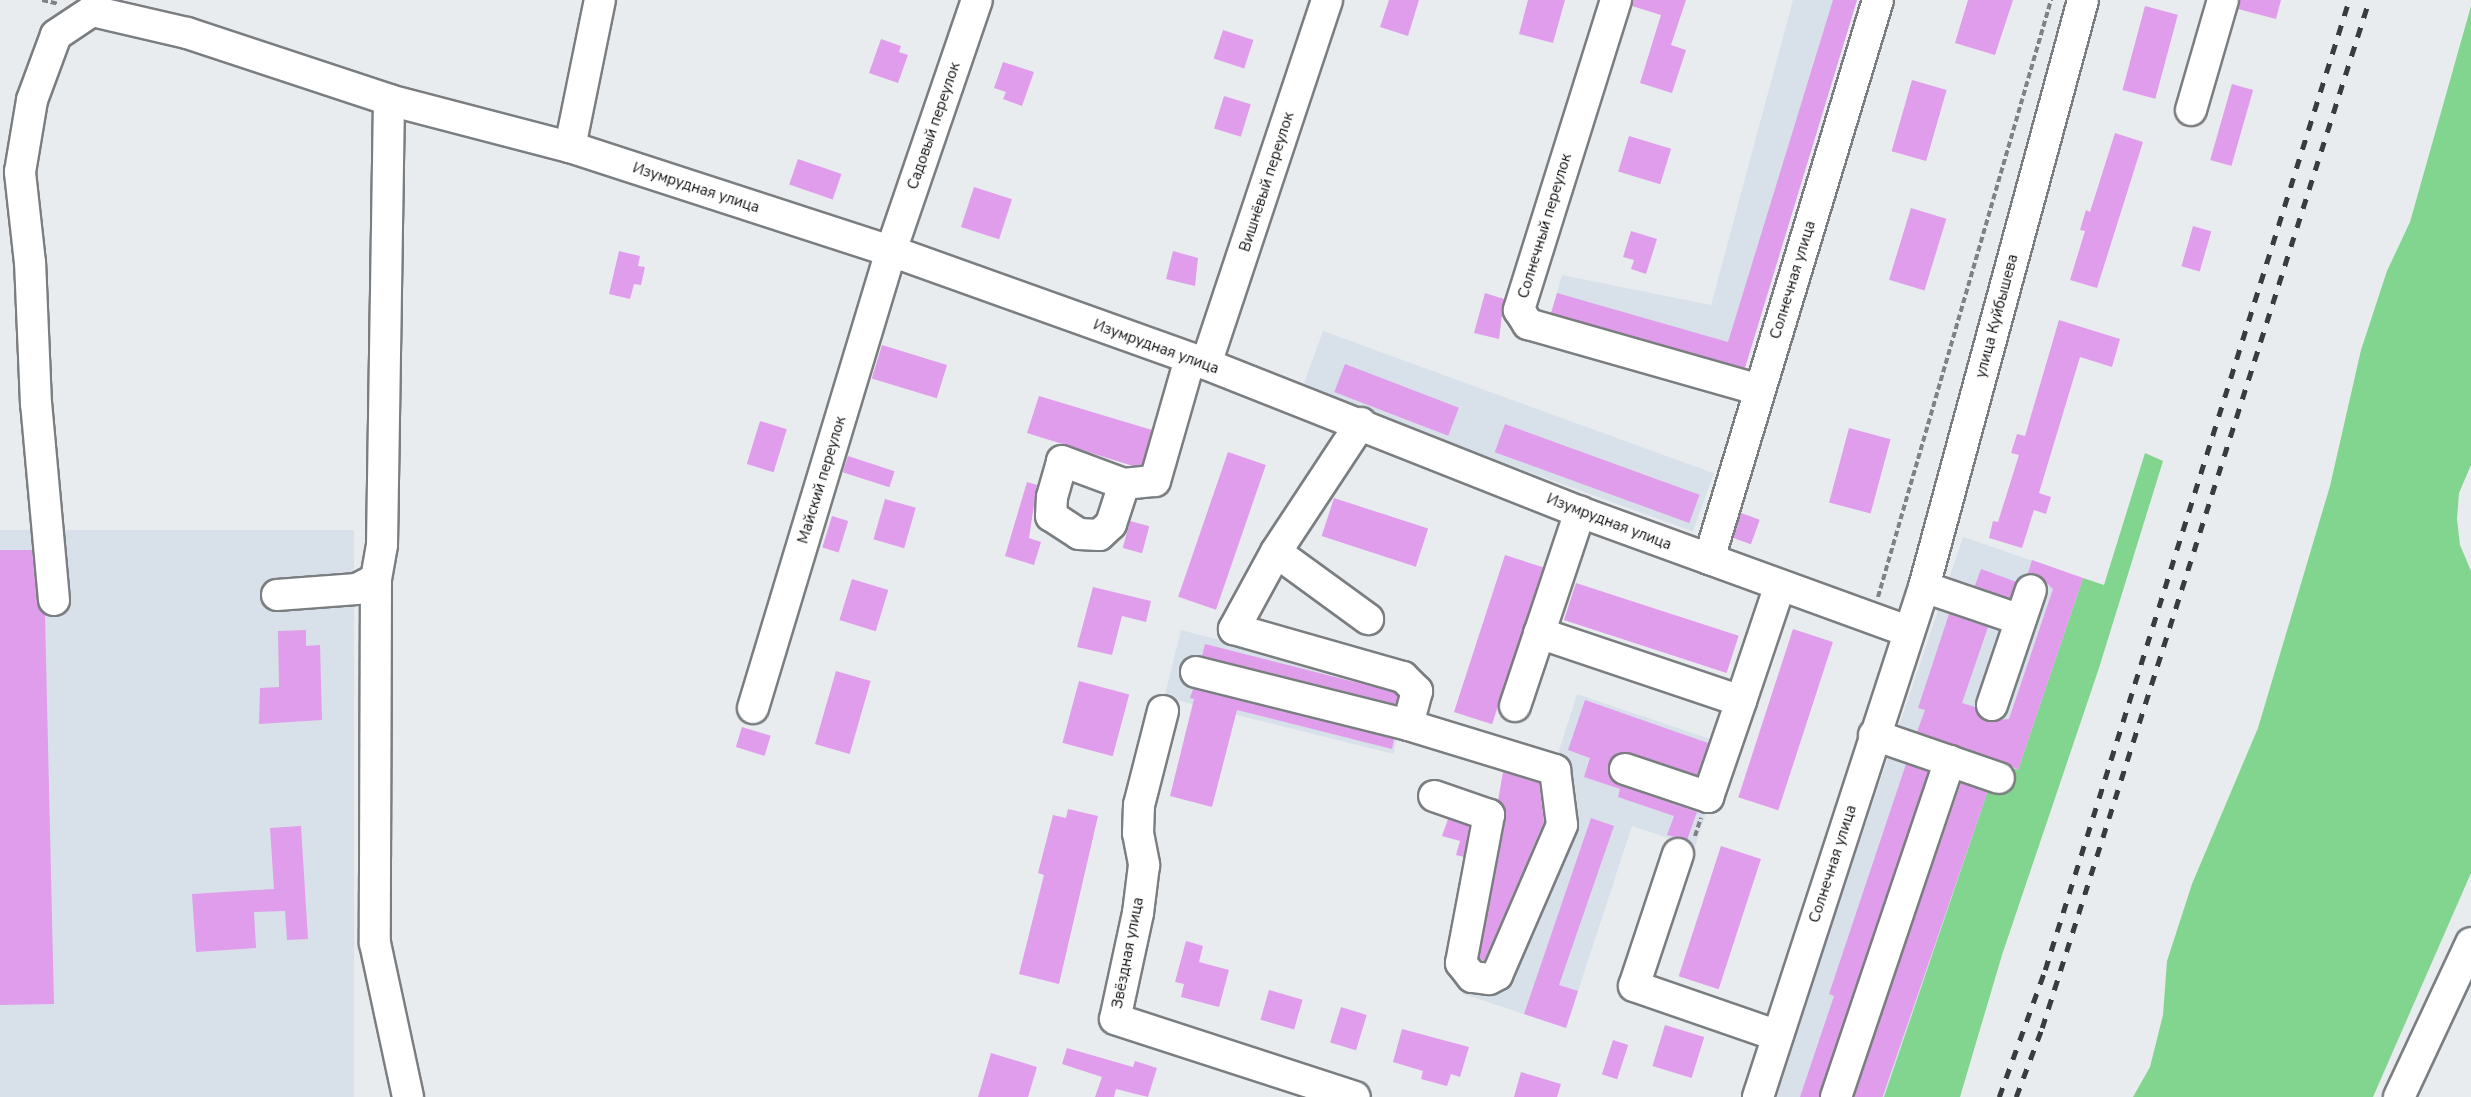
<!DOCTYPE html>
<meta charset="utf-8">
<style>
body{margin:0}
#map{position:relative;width:2471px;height:1097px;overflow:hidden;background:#e9ecef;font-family:"Nunito Sans",sans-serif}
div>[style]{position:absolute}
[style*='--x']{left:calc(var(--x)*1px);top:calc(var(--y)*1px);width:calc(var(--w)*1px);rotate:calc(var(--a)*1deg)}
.built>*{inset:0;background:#d8e1e9;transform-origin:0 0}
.forest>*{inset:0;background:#82d58f}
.building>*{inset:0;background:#e09deb;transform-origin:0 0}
.path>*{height:4px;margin-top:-2px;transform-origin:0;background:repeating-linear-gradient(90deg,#7f8183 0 6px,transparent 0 9px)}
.roads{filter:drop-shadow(2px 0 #7b7e80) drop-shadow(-2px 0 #7b7e80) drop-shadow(0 2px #7b7e80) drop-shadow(0 -2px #7b7e80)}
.minor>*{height:30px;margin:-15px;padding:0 15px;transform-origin:15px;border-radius:15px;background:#fff}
.rail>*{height:4.5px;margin-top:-2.25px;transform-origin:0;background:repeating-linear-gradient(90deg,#3a3b3d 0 10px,transparent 0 20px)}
span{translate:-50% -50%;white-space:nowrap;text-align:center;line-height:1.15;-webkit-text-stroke:4.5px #fff;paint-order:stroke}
.street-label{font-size:15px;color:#0e0f10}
</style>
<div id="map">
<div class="built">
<div style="clip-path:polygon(1793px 0,1857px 0,1743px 372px,1550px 317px,1562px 275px,1711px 305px)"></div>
<div style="left:1323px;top:331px;width:416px;height:62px;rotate:20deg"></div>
<div style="left:0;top:530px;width:354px;height:567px"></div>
<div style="clip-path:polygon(1963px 537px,2083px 578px,2018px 770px,2009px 767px,2000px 794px,1987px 791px,1884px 1097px,1773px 1097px)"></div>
<div style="left:1181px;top:630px;width:236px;height:69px;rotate:14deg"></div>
<div style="clip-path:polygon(1577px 694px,1728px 745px,1695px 847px,1632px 826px,1566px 1028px,1463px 994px,1504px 768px,1549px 782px)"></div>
</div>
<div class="forest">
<div style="clip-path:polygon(2471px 6px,2471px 465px,2459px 493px,2457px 519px,2460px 545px,2471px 571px,2471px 873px,2373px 1097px,2133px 1097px,2150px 1067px,2163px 1015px,2167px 961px,2192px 884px,2258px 728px,2330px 486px,2361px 350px,2387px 271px,2410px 222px)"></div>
<div style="clip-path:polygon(2145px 453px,2163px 461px,2099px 668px,2002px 955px,1960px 1097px,1884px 1097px,1988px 790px,2000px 794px,2009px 767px,2018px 770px,2083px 578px,2104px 585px)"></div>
</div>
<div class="building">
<div style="clip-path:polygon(1389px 0,1419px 0,1408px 36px,1380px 27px)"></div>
<div style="clip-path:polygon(1528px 0,1565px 0,1553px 43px,1519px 34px)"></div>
<div style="clip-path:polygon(1633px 0,1686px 0,1671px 45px,1686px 50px,1672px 93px,1640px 83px,1661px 15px,1632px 6px)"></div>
<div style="clip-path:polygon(1833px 0,1857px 0,1745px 368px,1551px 313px,1557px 293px,1728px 342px)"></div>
<div style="clip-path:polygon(1968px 0,2013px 0,1995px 55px,1955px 43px)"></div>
<div style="clip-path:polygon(2240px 0,2281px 0,2276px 19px,2238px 9px)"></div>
<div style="left:2145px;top:6px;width:34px;height:87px;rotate:15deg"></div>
<div style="left:1223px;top:30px;width:32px;height:30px;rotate:18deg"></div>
<div style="clip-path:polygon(881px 39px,901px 46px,899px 52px,908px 55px,898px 83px,869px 73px)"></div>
<div style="clip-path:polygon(1003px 62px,1034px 72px,1022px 106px,1003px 99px,1006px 92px,994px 88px)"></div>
<div style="left:1912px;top:80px;width:36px;height:74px;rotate:16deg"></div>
<div style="left:2232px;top:84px;width:22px;height:79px;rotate:16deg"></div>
<div style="left:1224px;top:96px;width:28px;height:34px;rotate:17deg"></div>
<div style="clip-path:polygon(2115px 133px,2143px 142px,2097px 288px,2070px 280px,2085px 231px,2080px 230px,2086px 210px,2090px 212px)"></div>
<div style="left:1629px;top:136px;width:44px;height:37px;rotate:17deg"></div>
<div style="left:798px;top:159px;width:46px;height:27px;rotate:19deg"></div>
<div style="left:974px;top:187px;width:40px;height:42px;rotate:18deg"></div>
<div style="left:1911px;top:208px;width:37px;height:75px;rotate:17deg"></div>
<div style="left:2193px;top:226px;width:19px;height:42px;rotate:16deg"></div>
<div style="clip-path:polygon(1631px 231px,1657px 239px,1646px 274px,1631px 269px,1634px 260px,1623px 257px)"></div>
<div style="clip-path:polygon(619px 251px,640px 256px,638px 266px,645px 267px,641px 285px,634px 284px,630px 299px,609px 294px)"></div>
<div style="clip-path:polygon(1173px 251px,1198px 258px,1195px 286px,1166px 279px)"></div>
<div style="clip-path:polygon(1485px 293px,1504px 299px,1499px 339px,1474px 333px)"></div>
<div style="clip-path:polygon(2059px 320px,2120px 339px,2112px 367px,2080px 357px,2039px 493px,2051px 497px,2046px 514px,2034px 510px,2022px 548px,1989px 538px,1993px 521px,1998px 522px,2019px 455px,2011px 453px,2017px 434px,2025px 436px)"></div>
<div style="left:882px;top:345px;width:68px;height:35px;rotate:17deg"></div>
<div style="left:1345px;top:364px;width:122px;height:30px;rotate:21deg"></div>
<div style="clip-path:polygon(1039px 396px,1152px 430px,1142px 465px,1133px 466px,1027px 433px)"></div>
<div style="left:760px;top:421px;width:28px;height:45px;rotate:17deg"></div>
<div style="left:1505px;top:424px;width:207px;height:30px;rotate:20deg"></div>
<div style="left:1849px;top:428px;width:43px;height:77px;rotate:15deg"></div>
<div style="left:1228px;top:452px;width:40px;height:153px;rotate:19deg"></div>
<div style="left:848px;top:456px;width:49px;height:17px;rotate:18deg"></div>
<div style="clip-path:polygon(1027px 482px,1037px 485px,1029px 538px,1041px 542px,1034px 565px,1005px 556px)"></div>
<div style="left:1334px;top:498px;width:99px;height:40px;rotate:18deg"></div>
<div style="left:885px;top:499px;width:32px;height:42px;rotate:16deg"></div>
<div style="left:1741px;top:513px;width:20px;height:26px;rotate:20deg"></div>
<div style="left:832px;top:516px;width:17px;height:33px;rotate:17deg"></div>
<div style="left:1130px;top:521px;width:20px;height:28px;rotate:15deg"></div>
<div style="clip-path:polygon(0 550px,32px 550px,37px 602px,45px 614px,54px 1004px,0 1005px)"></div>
<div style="left:1505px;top:555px;width:40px;height:165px;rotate:18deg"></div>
<div style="clip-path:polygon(2032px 560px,2083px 578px,2018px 770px,2005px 762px,1917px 732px,1925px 710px,1918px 708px,1949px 614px,1988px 627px,1962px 703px,1975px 707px,1987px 721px,2009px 719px,2053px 589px,2037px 574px,2028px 573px)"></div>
<div style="left:1981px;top:569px;width:38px;height:18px;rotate:20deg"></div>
<div style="left:852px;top:579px;width:38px;height:43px;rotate:17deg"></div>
<div style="left:1576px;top:583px;width:171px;height:39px;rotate:18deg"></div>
<div style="clip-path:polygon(1093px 587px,1151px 601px,1146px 622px,1122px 616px,1112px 655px,1077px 647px)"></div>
<div style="left:1793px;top:629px;width:42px;height:177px;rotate:18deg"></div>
<div style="clip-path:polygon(306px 630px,306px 646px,320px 645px,322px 720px,259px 724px,260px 688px,279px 687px,278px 631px)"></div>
<div style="clip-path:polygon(1205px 644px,1394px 692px,1398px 696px,1396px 704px,1202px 656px)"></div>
<div style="left:836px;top:671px;width:36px;height:76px;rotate:16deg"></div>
<div style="left:1079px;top:681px;width:52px;height:64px;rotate:15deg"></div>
<div style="clip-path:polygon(1193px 689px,1394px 739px,1392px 749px,1237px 710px,1212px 807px,1170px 796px,1194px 699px,1190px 698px)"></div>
<div style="clip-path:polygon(1585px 700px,1708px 743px,1697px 775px,1630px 753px,1614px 756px,1609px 764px,1612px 780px,1619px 785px,1697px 812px,1687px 840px,1667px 835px,1674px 816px,1618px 797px,1620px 789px,1584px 777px,1590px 758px,1568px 750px)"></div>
<div style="left:742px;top:727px;width:30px;height:21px;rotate:17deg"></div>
<div style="clip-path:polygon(1906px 764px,1928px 772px,1819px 1097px,1800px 1097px,1834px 996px,1829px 994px)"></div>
<div style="clip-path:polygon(1503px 772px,1539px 783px,1544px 822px,1484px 961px,1479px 958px,1506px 818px,1505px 810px,1498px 801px)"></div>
<div style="left:1961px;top:783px;width:28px;height:332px;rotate:19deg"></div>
<div style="clip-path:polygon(1068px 809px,1098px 816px,1059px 984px,1019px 974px,1044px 875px,1038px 873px,1053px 815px,1066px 818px)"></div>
<div style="clip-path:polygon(1591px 818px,1614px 826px,1559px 985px,1578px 991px,1566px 1028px,1524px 1014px)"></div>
<div style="clip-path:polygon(1448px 819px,1469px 826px,1464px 857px,1456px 855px,1460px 841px,1442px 836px)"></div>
<div style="clip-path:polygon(301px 826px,308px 939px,287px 940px,285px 911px,254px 912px,256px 948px,196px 952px,192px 894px,274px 889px,270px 828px)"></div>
<div style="left:1721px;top:846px;width:42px;height:137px;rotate:18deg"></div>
<div style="clip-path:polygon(1186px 941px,1203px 946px,1199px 962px,1229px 970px,1219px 1007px,1181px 997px,1184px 984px,1175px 982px)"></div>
<div style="left:1269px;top:990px;width:35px;height:31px;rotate:16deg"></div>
<div style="left:1341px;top:1007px;width:27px;height:37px;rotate:17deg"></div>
<div style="left:1665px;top:1025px;width:41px;height:43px;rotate:17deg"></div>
<div style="clip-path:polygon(1402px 1029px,1469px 1047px,1460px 1077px,1451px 1074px,1447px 1086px,1421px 1079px,1423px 1071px,1393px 1062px)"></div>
<div style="left:1613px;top:1040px;width:16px;height:36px;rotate:18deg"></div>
<div style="clip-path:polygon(1067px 1048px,1133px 1067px,1135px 1061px,1157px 1068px,1148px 1097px,1116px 1089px,1114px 1097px,1095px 1097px,1102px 1077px,1062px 1064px)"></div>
<div style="clip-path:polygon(991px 1053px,1037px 1067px,1028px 1097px,978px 1097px)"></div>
<div style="clip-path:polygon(1521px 1072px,1561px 1084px,1557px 1097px,1514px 1097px)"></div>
</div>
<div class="path">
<div style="--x:42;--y:0;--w:17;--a:13"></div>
<div style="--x:1878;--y:597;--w:622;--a:-73.84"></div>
<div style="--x:1695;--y:836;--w:19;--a:-72"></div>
</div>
<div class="roads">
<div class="minor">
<div style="--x:1616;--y:0;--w:325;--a:107.4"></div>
<div style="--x:1519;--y:310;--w:17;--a:57"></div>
<div style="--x:1528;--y:324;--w:241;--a:15.9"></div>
<div style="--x:2191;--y:110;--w:115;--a:-73.8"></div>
<div style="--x:570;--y:147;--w:150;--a:-78.5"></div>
<div style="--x:1206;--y:364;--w:384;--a:-71.6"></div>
<div style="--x:1361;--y:423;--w:154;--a:123.4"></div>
<div style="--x:1276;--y:552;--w:88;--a:118.6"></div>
<div style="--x:1234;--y:629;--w:176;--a:15.9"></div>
<div style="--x:1403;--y:677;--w:20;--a:45"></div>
<div style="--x:1417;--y:691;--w:35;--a:105"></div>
<div style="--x:1124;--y:484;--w:42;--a:108"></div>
<div style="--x:1111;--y:524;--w:16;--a:137"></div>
<div style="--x:1099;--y:535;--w:20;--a:-177"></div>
<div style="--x:1079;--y:534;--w:33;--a:-147"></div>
<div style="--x:1051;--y:516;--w:19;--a:-87"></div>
<div style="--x:1052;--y:497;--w:37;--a:-74"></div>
<div style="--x:1062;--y:461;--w:66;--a:20.4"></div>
<div style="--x:1124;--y:484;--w:31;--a:-6"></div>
<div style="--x:1155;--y:481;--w:127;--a:-74"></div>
<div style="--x:1276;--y:552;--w:114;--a:36.1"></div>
<div style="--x:1709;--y:559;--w:584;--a:-73.18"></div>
<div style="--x:376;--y:579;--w:364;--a:90.2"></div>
<div style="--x:375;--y:943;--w:157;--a:77.9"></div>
<div style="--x:1924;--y:587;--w:102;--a:18.8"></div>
<div style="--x:277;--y:595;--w:80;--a:-4.3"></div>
<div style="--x:357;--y:589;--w:21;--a:-28"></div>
<div style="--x:376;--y:579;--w:35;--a:-80"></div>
<div style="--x:382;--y:545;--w:445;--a:-89.1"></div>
<div style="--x:54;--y:600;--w:197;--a:-95.2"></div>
<div style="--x:36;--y:404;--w:141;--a:-92.4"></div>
<div style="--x:30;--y:263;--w:92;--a:-96.3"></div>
<div style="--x:20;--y:172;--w:73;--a:-80.5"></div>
<div style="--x:32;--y:100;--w:69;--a:-69.7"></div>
<div style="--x:56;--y:35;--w:43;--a:-33.7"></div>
<div style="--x:92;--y:11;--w:98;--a:13"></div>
<div style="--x:187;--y:33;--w:213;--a:18.3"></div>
<div style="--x:389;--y:100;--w:187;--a:14.6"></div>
<div style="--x:570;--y:147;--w:337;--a:18"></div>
<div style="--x:891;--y:251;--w:335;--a:19.7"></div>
<div style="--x:1206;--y:364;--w:402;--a:21.6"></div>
<div style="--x:1580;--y:512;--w:350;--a:20"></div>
<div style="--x:1539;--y:633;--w:213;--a:18.6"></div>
<div style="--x:1741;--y:701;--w:122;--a:-71.4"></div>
<div style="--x:1196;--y:672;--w:219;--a:14"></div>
<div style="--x:1408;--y:725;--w:154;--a:17"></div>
<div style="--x:1555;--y:770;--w:55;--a:82.7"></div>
<div style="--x:1562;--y:825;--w:163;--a:113.4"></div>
<div style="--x:1497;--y:975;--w:9;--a:153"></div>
<div style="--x:1489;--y:979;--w:17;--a:-173"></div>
<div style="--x:1472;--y:977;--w:18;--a:-128"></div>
<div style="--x:1461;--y:963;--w:151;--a:-79.3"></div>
<div style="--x:1489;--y:815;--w:58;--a:-160.9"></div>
<div style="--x:1992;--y:705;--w:121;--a:-71.3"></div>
<div style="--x:1515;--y:706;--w:205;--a:-71.5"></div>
<div style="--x:753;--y:708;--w:477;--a:-73.2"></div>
<div style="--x:891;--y:251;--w:265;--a:-71.1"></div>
<div style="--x:1163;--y:711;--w:97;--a:104.3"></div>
<div style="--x:1139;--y:805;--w:28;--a:92"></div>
<div style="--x:1138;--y:833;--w:33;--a:79"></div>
<div style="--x:1144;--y:865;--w:48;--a:97.1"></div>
<div style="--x:1138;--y:913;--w:108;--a:102.2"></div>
<div style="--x:1115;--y:1019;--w:252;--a:18"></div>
<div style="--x:1874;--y:735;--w:132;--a:19"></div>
<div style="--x:1625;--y:769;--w:88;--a:18.6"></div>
<div style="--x:1708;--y:797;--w:102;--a:-71"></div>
<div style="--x:1678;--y:854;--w:139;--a:108.4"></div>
<div style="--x:1634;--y:986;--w:152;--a:19.1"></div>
<div style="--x:1758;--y:1097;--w:536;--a:-71.97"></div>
<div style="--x:1924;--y:587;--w:608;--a:-74.84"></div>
<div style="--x:1836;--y:1097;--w:355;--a:-71.3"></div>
<div style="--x:2399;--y:1097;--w:170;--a:-64.9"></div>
</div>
</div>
<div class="rail">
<div style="--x:1999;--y:1097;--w:135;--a:-70.1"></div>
<div style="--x:2045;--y:970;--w:1017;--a:-72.6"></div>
<div style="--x:2016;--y:1097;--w:74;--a:-69.4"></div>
<div style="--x:2042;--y:1028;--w:1079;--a:-72.35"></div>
</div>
<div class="street-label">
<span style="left:934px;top:126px;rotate:-71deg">Садовый переулок</span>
<span style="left:1267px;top:182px;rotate:-72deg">Вишнёвый переулок</span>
<span style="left:696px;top:188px;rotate:18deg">Изумрудная улица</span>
<span style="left:1545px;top:226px;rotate:-73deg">Солнечный переулок</span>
<span style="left:1793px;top:280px;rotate:-73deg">Солнечная улица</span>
<span style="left:1997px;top:316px;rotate:-75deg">улица Куйбышева</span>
<span style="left:1156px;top:347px;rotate:20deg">Изумрудная улица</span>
<span style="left:822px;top:480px;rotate:-73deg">Майский переулок</span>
<span style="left:1609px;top:522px;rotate:21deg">Изумрудная улица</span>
<span style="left:1833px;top:864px;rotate:-72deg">Солнечная улица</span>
<span style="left:1128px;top:953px;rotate:-79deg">Звёздная улица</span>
</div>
</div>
